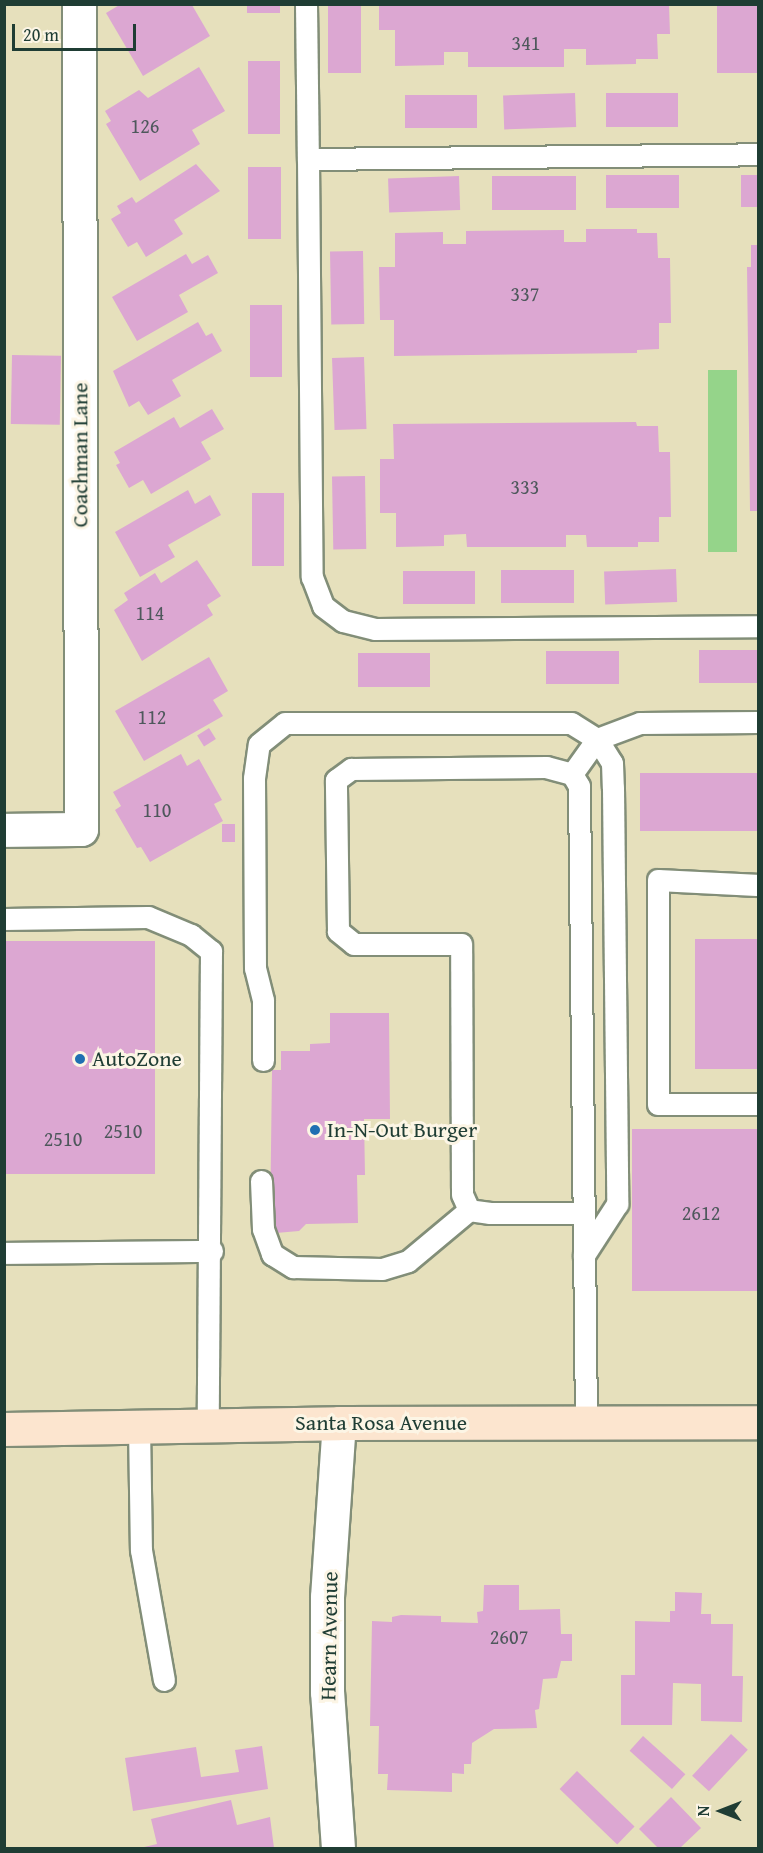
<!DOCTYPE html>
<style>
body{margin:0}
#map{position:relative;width:763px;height:1853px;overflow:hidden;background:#e6e0bc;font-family:"Gentium Book Plus",serif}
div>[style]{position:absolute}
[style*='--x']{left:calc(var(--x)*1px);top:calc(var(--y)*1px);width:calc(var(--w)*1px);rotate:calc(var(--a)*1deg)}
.green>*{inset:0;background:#95d48a;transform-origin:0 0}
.building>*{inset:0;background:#dca7d2;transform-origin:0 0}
.roads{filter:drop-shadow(2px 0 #828e78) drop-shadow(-2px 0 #828e78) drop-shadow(0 2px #828e78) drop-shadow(0 -2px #828e78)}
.lane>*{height:21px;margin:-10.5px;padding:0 10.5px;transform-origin:10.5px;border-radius:10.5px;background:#fff}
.street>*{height:33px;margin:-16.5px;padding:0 16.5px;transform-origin:16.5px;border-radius:16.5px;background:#fff}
.secondary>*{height:33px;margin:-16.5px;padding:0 16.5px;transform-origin:16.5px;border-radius:16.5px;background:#fce5cf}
.dots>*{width:16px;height:16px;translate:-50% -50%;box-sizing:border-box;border:3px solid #fcf5e5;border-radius:50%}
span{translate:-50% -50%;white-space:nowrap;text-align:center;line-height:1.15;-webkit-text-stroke:6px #fcf5e5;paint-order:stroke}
.number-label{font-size:20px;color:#4e585c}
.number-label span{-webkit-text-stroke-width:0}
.street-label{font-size:22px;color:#1f3d34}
.poi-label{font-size:22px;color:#1f3d34}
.left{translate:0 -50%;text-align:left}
.frame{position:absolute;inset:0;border:6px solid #1f3d34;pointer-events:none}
.north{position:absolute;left:691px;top:1781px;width:60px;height:60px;-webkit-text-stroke:4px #fcf5e5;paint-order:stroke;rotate:270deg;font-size:16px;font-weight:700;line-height:24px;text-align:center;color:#1f3d34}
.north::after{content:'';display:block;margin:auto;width:21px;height:27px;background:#1f3d34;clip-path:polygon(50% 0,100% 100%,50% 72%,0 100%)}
.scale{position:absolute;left:12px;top:24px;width:124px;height:27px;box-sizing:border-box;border:3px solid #1f3d34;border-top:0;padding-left:8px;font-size:18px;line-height:21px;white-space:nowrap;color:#1f3d34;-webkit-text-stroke:4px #fcf5e5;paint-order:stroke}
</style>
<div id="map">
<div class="green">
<div style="left:708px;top:370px;width:29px;height:182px"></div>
</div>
<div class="building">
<div style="clip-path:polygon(121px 4px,192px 5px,210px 36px,143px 76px,106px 13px)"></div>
<div style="left:247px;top:4px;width:33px;height:9px"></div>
<div style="left:328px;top:4px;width:33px;height:69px"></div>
<div style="clip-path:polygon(379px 4px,669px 4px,670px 34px,657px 34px,658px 59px,636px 59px,636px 64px,586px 65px,586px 49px,564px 49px,564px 67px,468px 67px,468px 52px,444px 52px,444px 65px,395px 66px,395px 30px,379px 30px)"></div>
<div style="left:717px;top:4px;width:41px;height:69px"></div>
<div style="left:248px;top:61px;width:32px;height:73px"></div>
<div style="clip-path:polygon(199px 67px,225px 111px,192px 130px,200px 144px,140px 181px,106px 124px,111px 121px,105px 111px,139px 90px,148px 98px)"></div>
<div style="left:575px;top:93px;width:34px;height:72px;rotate:88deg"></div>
<div style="left:606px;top:93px;width:72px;height:34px"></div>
<div style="left:477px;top:95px;width:33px;height:72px;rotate:90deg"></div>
<div style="clip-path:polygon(196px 164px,220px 191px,174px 220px,183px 234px,146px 257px,137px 242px,128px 247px,111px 219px,121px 213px,117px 206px,132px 197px,136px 203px)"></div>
<div style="left:248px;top:167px;width:33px;height:72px"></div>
<div style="left:606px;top:175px;width:73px;height:33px"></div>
<div style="left:741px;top:175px;width:17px;height:32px"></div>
<div style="left:459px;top:176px;width:34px;height:71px;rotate:88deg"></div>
<div style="left:576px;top:176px;width:34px;height:84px;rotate:90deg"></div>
<div style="clip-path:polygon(586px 229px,637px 229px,637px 233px,657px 233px,658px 258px,670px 258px,671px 323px,659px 323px,659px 349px,637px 350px,637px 353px,394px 356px,394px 320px,380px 320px,379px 267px,395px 267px,395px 233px,443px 232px,443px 244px,466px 244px,466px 231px,564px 230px,564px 242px,586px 242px)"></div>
<div style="clip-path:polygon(751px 245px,758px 245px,758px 511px,750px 511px,747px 267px,751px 267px)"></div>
<div style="left:363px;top:251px;width:73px;height:33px;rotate:89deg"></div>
<div style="clip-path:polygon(186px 254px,192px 264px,208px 255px,218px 273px,179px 295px,188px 312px,137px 341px,112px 297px)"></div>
<div style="left:250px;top:305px;width:32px;height:72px"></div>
<div style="clip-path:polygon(198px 322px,206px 336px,212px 333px,222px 351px,172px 380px,181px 396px,148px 415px,139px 401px,129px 407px,113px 371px)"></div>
<div style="left:12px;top:355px;width:49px;height:69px;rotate:1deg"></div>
<div style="left:364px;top:357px;width:72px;height:32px;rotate:88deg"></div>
<div style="clip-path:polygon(212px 409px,224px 429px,201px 442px,211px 459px,151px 494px,143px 480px,129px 488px,116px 465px,120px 463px,114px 452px,174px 417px,180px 428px)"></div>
<div style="clip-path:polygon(636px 422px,637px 426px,658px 426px,659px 452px,670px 452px,671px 517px,659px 517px,659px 542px,638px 542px,638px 547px,587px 547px,586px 535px,566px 535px,566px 547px,467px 547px,466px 534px,444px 535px,444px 546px,396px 547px,396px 513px,380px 513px,380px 459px,394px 459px,393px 424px)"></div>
<div style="left:365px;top:476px;width:73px;height:33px;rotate:89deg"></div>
<div style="clip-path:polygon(188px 490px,195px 504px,210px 495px,221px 515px,168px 545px,175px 557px,140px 577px,115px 532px)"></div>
<div style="left:252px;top:493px;width:32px;height:73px"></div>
<div style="clip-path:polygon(197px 560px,221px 596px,207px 605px,213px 615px,142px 661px,114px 610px,128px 600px,124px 593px,155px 573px,161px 583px)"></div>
<div style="left:676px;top:569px;width:33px;height:72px;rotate:88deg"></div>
<div style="left:574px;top:570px;width:33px;height:73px;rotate:90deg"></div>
<div style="left:475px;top:571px;width:33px;height:72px;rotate:90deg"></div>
<div style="left:758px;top:650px;width:33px;height:59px;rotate:90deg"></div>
<div style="left:619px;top:651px;width:33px;height:73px;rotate:90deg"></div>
<div style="left:430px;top:653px;width:34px;height:72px;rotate:90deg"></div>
<div style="clip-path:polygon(209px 657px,228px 691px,213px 700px,223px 716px,144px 761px,115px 711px)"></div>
<div style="left:209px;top:728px;width:13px;height:14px;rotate:58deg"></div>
<div style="clip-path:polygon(181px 754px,187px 766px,199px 759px,222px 800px,214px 804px,223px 821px,150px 862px,141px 847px,137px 848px,115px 810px,121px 806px,113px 792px)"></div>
<div style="left:758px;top:773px;width:58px;height:118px;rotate:90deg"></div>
<div style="left:222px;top:824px;width:13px;height:18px"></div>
<div style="left:695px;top:939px;width:63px;height:130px"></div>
<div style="left:155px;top:941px;width:233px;height:151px;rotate:90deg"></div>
<div style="clip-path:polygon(330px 1013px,389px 1013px,390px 1119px,364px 1119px,365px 1175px,357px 1175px,358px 1223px,306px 1224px,299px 1231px,276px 1233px,270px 1227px,272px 1070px,281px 1070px,281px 1051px,310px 1051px,310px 1044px,330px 1043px)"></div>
<div style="left:757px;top:1129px;width:162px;height:125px;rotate:90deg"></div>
<div style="clip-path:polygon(484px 1585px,519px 1585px,519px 1610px,560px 1609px,561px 1634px,572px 1634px,572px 1661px,561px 1661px,557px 1678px,543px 1679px,539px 1709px,535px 1710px,537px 1728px,494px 1729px,472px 1743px,471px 1764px,464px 1764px,464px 1774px,452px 1773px,452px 1792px,387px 1790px,388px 1774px,378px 1774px,379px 1726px,370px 1726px,372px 1621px,392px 1622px,392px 1617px,401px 1615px,441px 1616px,441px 1622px,478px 1623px,477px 1612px,483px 1611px)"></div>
<div style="clip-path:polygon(675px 1592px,702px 1593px,701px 1614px,711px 1614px,711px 1624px,733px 1624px,732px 1676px,743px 1676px,742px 1722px,701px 1721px,701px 1684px,673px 1683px,672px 1725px,621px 1725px,621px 1675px,635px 1675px,635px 1621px,670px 1622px,670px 1611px,675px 1611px)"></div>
<div style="left:731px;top:1734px;width:23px;height:57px;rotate:43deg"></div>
<div style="left:643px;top:1736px;width:57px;height:20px;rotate:42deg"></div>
<div style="clip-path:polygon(262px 1746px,268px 1789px,133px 1811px,125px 1758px,196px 1747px,201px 1777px,239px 1772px,235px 1750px)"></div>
<div style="left:577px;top:1771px;width:80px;height:25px;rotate:44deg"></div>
<div style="clip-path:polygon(671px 1797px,701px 1828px,680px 1848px,658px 1848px,639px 1829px)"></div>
<div style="clip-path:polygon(231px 1800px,237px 1825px,270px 1817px,274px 1848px,140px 1848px,157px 1844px,151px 1819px)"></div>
</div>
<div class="roads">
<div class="lane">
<div style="--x:306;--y:4;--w:155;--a:89.3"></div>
<div style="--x:308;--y:159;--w:450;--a:-0.6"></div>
<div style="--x:308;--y:159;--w:418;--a:89.5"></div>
<div style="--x:312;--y:577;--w:31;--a:69"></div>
<div style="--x:323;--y:606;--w:25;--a:37"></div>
<div style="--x:343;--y:621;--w:33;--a:14"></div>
<div style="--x:375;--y:629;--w:383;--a:-0.4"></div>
<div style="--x:572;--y:774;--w:43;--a:-54.5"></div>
<div style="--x:597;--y:739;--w:46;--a:-20.4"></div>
<div style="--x:640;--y:723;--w:118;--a:-0.5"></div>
<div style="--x:758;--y:885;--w:100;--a:-177.1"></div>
<div style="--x:658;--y:880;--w:224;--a:90"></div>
<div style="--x:658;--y:1104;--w:100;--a:0"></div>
<div style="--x:4;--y:919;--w:144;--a:-0.8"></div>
<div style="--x:148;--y:917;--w:47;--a:22.7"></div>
<div style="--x:191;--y:935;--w:26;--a:39"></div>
<div style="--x:211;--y:951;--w:474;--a:90.4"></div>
<div style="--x:263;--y:1060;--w:60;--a:-90"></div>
<div style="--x:263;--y:1000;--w:33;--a:-104"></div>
<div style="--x:255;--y:968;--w:190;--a:-90.3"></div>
<div style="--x:254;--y:778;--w:34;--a:-82"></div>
<div style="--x:259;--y:744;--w:33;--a:-39"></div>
<div style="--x:285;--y:723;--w:286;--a:0"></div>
<div style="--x:571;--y:723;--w:31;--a:32"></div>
<div style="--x:597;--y:739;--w:28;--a:58"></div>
<div style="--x:612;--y:763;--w:25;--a:88"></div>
<div style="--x:613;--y:788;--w:416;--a:89.4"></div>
<div style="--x:617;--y:1204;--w:61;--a:122.9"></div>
<div style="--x:261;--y:1181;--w:48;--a:87.6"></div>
<div style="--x:263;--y:1229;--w:27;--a:70"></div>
<div style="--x:272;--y:1254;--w:25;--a:32"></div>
<div style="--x:293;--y:1267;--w:89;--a:1.3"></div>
<div style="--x:382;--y:1269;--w:27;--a:-17"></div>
<div style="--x:408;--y:1261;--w:80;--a:-39.9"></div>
<div style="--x:583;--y:1213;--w:93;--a:180"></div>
<div style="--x:490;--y:1213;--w:21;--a:-172"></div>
<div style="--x:469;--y:1210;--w:17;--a:-114"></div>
<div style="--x:462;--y:1194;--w:250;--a:-90.2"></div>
<div style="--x:461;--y:944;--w:107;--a:180"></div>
<div style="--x:354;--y:944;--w:21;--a:-141"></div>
<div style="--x:338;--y:931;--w:151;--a:-90.8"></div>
<div style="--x:336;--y:780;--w:19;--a:-36"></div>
<div style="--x:351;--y:769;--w:195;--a:-0.6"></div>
<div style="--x:546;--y:767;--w:27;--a:15"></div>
<div style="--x:572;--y:774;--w:14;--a:60"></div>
<div style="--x:579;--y:786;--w:637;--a:89.37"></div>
<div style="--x:4;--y:1253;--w:208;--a:-0.6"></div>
<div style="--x:139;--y:1426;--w:124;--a:89.1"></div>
<div style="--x:141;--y:1550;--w:132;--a:80"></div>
</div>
<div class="street">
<div style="--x:4;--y:830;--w:77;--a:-0.7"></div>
<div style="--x:81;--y:829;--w:825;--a:-90.14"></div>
<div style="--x:338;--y:1848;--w:156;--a:-94"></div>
<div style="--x:327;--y:1692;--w:95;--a:-90"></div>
<div style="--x:327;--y:1597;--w:174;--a:-86.1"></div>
</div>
<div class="secondary">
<div style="--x:4;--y:1429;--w:335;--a:-1"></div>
<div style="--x:339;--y:1423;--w:419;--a:-0.1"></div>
</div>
</div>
<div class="dots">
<div style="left:80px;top:1059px;background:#1f6fb2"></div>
<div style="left:315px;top:1130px;background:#1f6fb2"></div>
</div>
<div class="number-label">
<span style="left:526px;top:42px">341</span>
<span style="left:145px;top:125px">126</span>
<span style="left:525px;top:293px">337</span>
<span style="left:525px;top:486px">333</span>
<span style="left:150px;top:612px">114</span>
<span style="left:152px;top:716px">112</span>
<span style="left:157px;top:809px">110</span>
<span style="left:123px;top:1130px">2510</span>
<span style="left:63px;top:1138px">2510</span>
<span style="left:701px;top:1212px">2612</span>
<span style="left:509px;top:1636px">2607</span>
</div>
<div class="street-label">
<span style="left:80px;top:455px;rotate:-90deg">Coachman Lane</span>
<span style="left:381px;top:1423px">Santa Rosa Avenue</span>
<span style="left:329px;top:1636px;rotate:-89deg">Hearn Avenue</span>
</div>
<div class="poi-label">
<span class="left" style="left:92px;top:1059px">AutoZone</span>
<span class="left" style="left:327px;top:1130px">In-N-Out Burger</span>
</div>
<div class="frame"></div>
<div class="north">N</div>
<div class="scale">20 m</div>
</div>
